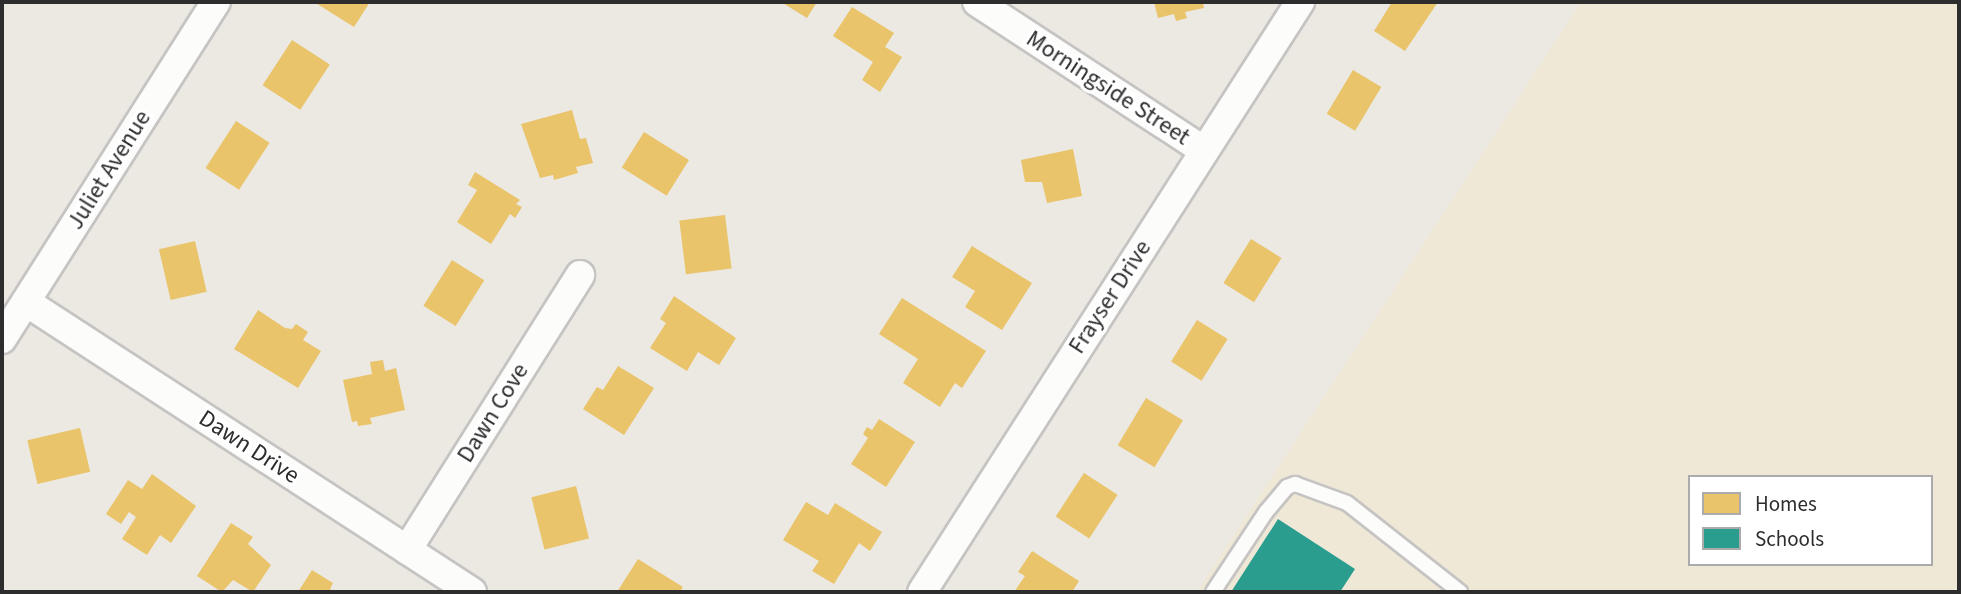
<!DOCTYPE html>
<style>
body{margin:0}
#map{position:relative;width:1961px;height:594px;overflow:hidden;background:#ece8e2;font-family:"Source Sans 3",sans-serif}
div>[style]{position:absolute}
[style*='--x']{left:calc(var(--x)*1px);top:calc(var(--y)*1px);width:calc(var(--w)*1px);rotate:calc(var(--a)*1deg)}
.education>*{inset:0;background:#efe8d7}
.homes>*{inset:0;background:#e9c46a;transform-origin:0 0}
.schools>*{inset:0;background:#2a9d8f}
.roads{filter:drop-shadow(2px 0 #c5c4c3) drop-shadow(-2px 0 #c5c4c3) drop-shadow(0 2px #c5c4c3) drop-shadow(0 -2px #c5c4c3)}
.lane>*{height:14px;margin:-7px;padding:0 7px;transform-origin:7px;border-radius:7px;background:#fcfcfb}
.street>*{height:28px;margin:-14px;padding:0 14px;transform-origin:14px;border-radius:14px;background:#fcfcfb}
span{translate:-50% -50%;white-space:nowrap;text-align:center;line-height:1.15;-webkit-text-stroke:7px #fff;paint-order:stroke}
.street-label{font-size:24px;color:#2d2d2d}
.frame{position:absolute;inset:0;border:4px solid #2d2d2d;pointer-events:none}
.legend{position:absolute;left:1688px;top:475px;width:245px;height:91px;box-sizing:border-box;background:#fff;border:2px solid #ababab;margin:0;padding:9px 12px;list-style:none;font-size:21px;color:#2d2d2d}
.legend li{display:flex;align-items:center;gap:14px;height:35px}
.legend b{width:35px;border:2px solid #ababab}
</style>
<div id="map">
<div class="education">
<div style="clip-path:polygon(evenodd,1581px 2px,1959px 2px,1959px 592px,1197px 592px,1581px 2px,1690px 477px,1931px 477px,1931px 564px,1690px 564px,1690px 477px)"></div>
</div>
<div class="homes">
<div style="clip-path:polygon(314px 2px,370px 2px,354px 27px)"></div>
<div style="clip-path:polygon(781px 2px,817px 2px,807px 18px)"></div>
<div style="clip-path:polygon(1154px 2px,1203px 2px,1204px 8px,1185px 12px,1187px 18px,1176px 21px,1174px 14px,1158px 18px)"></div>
<div style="clip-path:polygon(1392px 2px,1438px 2px,1405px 51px,1374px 31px)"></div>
<div style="clip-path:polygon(852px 7px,894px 33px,885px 47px,902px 57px,880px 92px,862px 80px,873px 62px,833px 36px)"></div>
<div style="left:292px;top:40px;width:45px;height:54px;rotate:33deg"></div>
<div style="left:1353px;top:70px;width:33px;height:51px;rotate:31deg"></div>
<div style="clip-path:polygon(572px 110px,580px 139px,586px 138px,593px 163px,576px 167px,578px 173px,554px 180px,553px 175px,540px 178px,521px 124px)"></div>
<div style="left:236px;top:121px;width:40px;height:56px;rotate:33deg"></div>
<div style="left:644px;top:132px;width:53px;height:42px;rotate:32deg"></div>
<div style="clip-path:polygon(1073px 149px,1082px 196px,1047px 203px,1042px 182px,1025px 182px,1021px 160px)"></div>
<div style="clip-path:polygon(475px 172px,520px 200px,516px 204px,522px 207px,515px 218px,510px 214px,491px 244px,457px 222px,477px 190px,468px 185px)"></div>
<div style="left:725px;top:215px;width:54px;height:46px;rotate:83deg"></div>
<div style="left:1251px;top:239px;width:36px;height:52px;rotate:32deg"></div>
<div style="left:195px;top:241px;width:52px;height:37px;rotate:77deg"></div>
<div style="clip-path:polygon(972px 246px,1032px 283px,1002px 330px,965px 307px,975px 291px,952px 277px)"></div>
<div style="left:452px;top:260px;width:38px;height:54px;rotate:32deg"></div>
<div style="clip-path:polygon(674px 296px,736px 338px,719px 365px,698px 352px,687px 371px,650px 348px,666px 323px,660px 319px)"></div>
<div style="clip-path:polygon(902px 298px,986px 351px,962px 388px,955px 383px,940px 407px,903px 383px,918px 359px,879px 334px)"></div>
<div style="clip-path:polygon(258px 310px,285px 328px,292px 329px,296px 324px,308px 332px,303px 340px,321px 351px,298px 388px,234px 349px)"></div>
<div style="left:1197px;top:320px;width:36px;height:49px;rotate:32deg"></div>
<div style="clip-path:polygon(383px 360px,385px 371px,396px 368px,405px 410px,370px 418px,372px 424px,358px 426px,357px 421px,352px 422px,343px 380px,372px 374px,370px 362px)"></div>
<div style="clip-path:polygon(618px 366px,654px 388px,624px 435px,583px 409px,597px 387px,603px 390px)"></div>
<div style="left:1146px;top:398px;width:43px;height:55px;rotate:31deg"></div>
<div style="clip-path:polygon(879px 419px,915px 442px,886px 487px,851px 464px,868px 438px,863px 434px,867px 427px,872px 430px)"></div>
<div style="left:80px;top:428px;width:45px;height:54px;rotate:77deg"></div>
<div style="left:1084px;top:473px;width:40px;height:52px;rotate:33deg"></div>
<div style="clip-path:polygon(152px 474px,196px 506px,171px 543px,160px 535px,147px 555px,122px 539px,136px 517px,129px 512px,121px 524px,106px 514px,128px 480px,142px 489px)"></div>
<div style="left:576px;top:486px;width:54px;height:46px;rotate:76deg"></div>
<div style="clip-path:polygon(806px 502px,828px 515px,835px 503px,882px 532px,870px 551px,859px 543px,834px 584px,812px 571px,819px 561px,783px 540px)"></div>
<div style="clip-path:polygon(231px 523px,253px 537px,248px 544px,271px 565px,253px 592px,233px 580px,222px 592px,197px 576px)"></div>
<div style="clip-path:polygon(1032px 551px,1079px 581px,1072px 592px,1014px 592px,1025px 576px,1018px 572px)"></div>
<div style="clip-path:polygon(638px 559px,683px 587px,680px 592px,617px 592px)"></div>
<div style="clip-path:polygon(312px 570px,333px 583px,330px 589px,334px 592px,298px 592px)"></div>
</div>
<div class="schools">
<div style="clip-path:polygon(1278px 519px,1355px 569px,1340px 592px,1231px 592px)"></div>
</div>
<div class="roads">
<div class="lane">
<div style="--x:1213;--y:592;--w:96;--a:-56.5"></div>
<div style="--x:1266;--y:512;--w:33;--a:-50"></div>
<div style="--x:1287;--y:487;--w:9;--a:-21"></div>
<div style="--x:1295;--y:484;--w:55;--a:20.1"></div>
<div style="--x:1347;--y:503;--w:144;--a:38.2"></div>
</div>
<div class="street">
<div style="--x:977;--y:2;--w:270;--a:33.2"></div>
<div style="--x:26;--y:302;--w:532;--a:33.03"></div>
<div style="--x:2;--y:339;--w:399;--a:-57.6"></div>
<div style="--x:407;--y:550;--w:325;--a:-57.8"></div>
<div style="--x:922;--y:592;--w:701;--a:-57.35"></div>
</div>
</div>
<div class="street-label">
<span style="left:1108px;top:88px;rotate:33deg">Morningside Street</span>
<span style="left:109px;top:170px;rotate:-58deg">Juliet Avenue</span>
<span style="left:1110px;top:297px;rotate:-57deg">Frayser Drive</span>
<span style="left:493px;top:413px;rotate:-58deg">Dawn Cove</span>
<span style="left:249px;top:447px;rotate:33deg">Dawn Drive</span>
</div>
<div class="frame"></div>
<ul class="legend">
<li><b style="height:19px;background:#e9c46a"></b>Homes</li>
<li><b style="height:19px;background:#2a9d8f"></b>Schools</li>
</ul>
</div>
